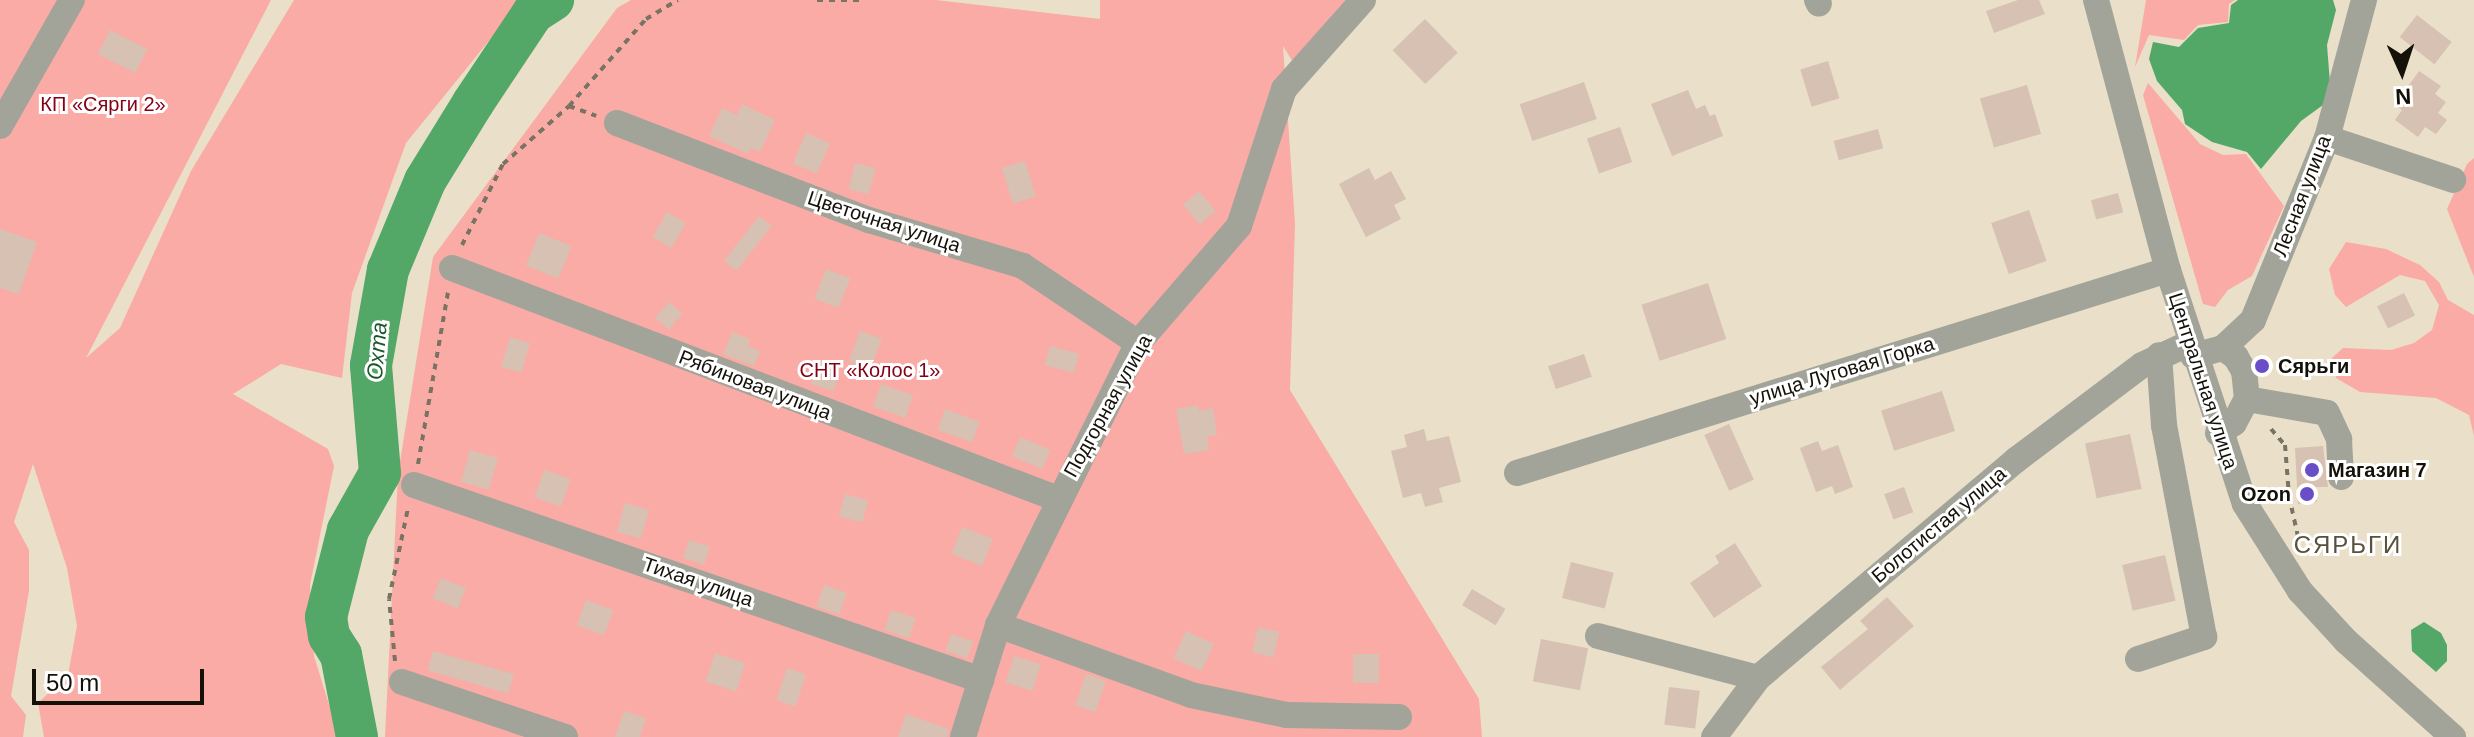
<!DOCTYPE html>
<meta charset="utf-8">
<style>
body{margin:0}
#map{position:relative;width:2474px;height:737px;overflow:hidden;background:#eadfc8;font-family:Arial,sans-serif}
div>[style]{position:absolute}
[style*='--x']{left:calc(var(--x)*1px);top:calc(var(--y)*1px);width:calc(var(--w)*1px);rotate:calc(var(--a)*1deg)}
.green>*{inset:0;background:#fbaba6}
.water>*{inset:0;background:#53a767}
.river>*{height:42px;margin:-21px;padding:0 21px;transform-origin:21px;border-radius:21px;background:#53a767}
.building>*{inset:0;background:#d7c1b2;transform-origin:0 0}
.path>*{height:4px;margin-top:-2px;transform-origin:0;background:repeating-linear-gradient(90deg,#797363 0 6px,transparent 0 12px)}
.minor>*{height:26px;margin:-13px;padding:0 13px;transform-origin:13px;border-radius:13px;background:#a2a49a}
.dots>*{width:22px;height:22px;translate:-50% -50%;box-sizing:border-box;border:4px solid #fff;border-radius:50%}
span{translate:-50% -50%;white-space:nowrap;text-align:center;line-height:1.15;-webkit-text-stroke:6px #fff;paint-order:stroke}
.park-label{font-size:20px;color:#830116}
.street-label{font-size:20px;color:#141109}
.poi-label{font-size:20px;color:#141109;font-weight:700}
.left{translate:0 -50%;text-align:left}
.right{translate:-100% -50%;text-align:right}
.water-label{font-size:22px;color:#1b572c;font-style:italic}
.quarter-label{font-size:24px;color:#5a513d;letter-spacing:2px}
.north{position:absolute;left:2362px;top:32px;width:80px;height:80px;-webkit-text-stroke:6px #fff;paint-order:stroke;rotate:177deg;font-size:22px;font-weight:700;line-height:32px;text-align:center;color:#141109}
.north::after{content:'';display:block;margin:auto;width:28px;height:36px;background:#141109;clip-path:polygon(50% 0,100% 100%,50% 72%,0 100%)}
.scale{position:absolute;left:32px;top:669px;width:172px;height:36px;box-sizing:border-box;border:4px solid #141109;border-top:0;padding-left:10px;font-size:24px;line-height:28px;white-space:nowrap;color:#141109;-webkit-text-stroke:6px #fff;paint-order:stroke}
</style>
<div id="map">
<div class="green">
<div style="clip-path:polygon(0 0,271px 0,86px 358px,120px 328px,191px 171px,294px 0,529px 0,513px 11px,406px 143px,352px 293px,342px 378px,281px 364px,233px 394px,328px 449px,334px 466px,310px 585px,314px 656px,339px 737px,44px 737px,38px 703px,68px 675px,77px 626px,67px 568px,33px 464px,14px 522px,29px 550px,29px 591px,11px 696px,26px 715px,23px 737px,0 737px)"></div>
<div style="clip-path:polygon(631px 0,936px 0,1100px 19px,1100px 0,1352px 0,1293px 62px,1283px 46px,1295px 224px,1290px 390px,1479px 699px,1482px 737px,385px 737px,398px 474px,433px 257px,617px 8px)"></div>
<div style="clip-path:polygon(2146px 0,2235px 0,2229px 4px,2228px 22px,2198px 25px,2184px 40px,2149px 35px,2135px 67px)"></div>
<div style="clip-path:polygon(2148px 83px,2200px 144px,2223px 155px,2246px 154px,2284px 206px,2252px 276px,2228px 290px,2215px 307px,2203px 304px,2143px 95px)"></div>
<div style="clip-path:polygon(2474px 158px,2474px 277px,2447px 209px,2467px 164px)"></div>
<div style="clip-path:polygon(2346px 242px,2386px 249px,2420px 265px,2439px 282px,2448px 300px,2474px 315px,2474px 436px,2469px 415px,2436px 398px,2360px 392px,2336px 378px,2332px 358px,2343px 348px,2391px 350px,2414px 343px,2432px 330px,2439px 305px,2425px 281px,2400px 275px,2346px 307px,2335px 295px,2329px 269px)"></div>
</div>
<div class="water">
<div style="clip-path:polygon(2238px 0,2333px 0,2336px 10px,2327px 45px,2330px 83px,2323px 105px,2301px 121px,2261px 169px,2247px 152px,2212px 142px,2185px 124px,2182px 110px,2157px 81px,2149px 59px,2153px 42px,2179px 47px,2198px 28px,2229px 23px,2231px 5px)"></div>
<div style="clip-path:polygon(2424px 622px,2441px 633px,2447px 645px,2447px 661px,2436px 672px,2412px 651px,2411px 630px)"></div>
</div>
<div class="river">
<div style="--x:357;--y:737;--w:84;--a:-101"></div>
<div style="--x:341;--y:655;--w:22;--a:-122"></div>
<div style="--x:329;--y:636;--w:19;--a:-99"></div>
<div style="--x:326;--y:617;--w:90;--a:-75.8"></div>
<div style="--x:348;--y:530;--w:65;--a:-60.7"></div>
<div style="--x:380;--y:473;--w:108;--a:-94.8"></div>
<div style="--x:371;--y:365;--w:97;--a:-79.9"></div>
<div style="--x:388;--y:270;--w:96;--a:-67.4"></div>
<div style="--x:425;--y:181;--w:92;--a:-58.4"></div>
<div style="--x:473;--y:103;--w:108;--a:-56.3"></div>
<div style="--x:533;--y:13;--w:24;--a:-33"></div>
</div>
<div class="building">
<div style="clip-path:polygon(2018px 0,2039px 0,2045px 14px,1994px 33px,1986px 11px)"></div>
<div style="left:2417px;top:15px;width:44px;height:28px;rotate:38deg"></div>
<div style="left:1425px;top:19px;width:47px;height:45px;rotate:46deg"></div>
<div style="left:110px;top:30px;width:42px;height:27px;rotate:27deg"></div>
<div style="left:1828px;top:61px;width:39px;height:29px;rotate:73deg"></div>
<div style="clip-path:polygon(2419px 71px,2441px 86px,2435px 94px,2446px 102px,2438px 113px,2447px 120px,2436px 134px,2425px 127px,2418px 137px,2395px 120px,2402px 110px,2395px 105px)"></div>
<div style="left:1584px;top:82px;width:39px;height:68px;rotate:71deg"></div>
<div style="left:2027px;top:85px;width:51px;height:49px;rotate:74deg"></div>
<div style="clip-path:polygon(1688px 90px,1696px 109px,1705px 105px,1710px 116px,1715px 114px,1723px 136px,1672px 156px,1651px 104px)"></div>
<div style="clip-path:polygon(742px 104px,775px 120px,760px 152px,751px 148px,748px 154px,709px 136px,722px 108px,737px 115px)"></div>
<div style="left:1620px;top:127px;width:37px;height:35px;rotate:71deg"></div>
<div style="left:1878px;top:129px;width:20px;height:46px;rotate:75deg"></div>
<div style="left:806px;top:133px;width:26px;height:33px;rotate:23deg"></div>
<div style="left:1025px;top:161px;width:37px;height:24px;rotate:73deg"></div>
<div style="left:855px;top:163px;width:21px;height:27px;rotate:14deg"></div>
<div style="clip-path:polygon(1369px 168px,1375px 180px,1391px 171px,1406px 199px,1394px 205px,1401px 219px,1366px 237px,1339px 184px)"></div>
<div style="left:1199px;top:191px;width:26px;height:21px;rotate:50deg"></div>
<div style="left:2118px;top:193px;width:20px;height:28px;rotate:75deg"></div>
<div style="left:2029px;top:210px;width:54px;height:40px;rotate:71deg"></div>
<div style="left:667px;top:212px;width:22px;height:29px;rotate:30deg"></div>
<div style="left:759px;top:216px;width:16px;height:57px;rotate:38deg"></div>
<div style="clip-path:polygon(0 229px,37px 242px,19px 294px,0 288px)"></div>
<div style="left:539px;top:233px;width:35px;height:35px;rotate:22deg"></div>
<div style="left:826px;top:269px;width:26px;height:32px;rotate:21deg"></div>
<div style="left:1708px;top:283px;width:59px;height:70px;rotate:72deg"></div>
<div style="left:2404px;top:293px;width:25px;height:30px;rotate:64deg"></div>
<div style="left:669px;top:302px;width:18px;height:21px;rotate:41deg"></div>
<div style="left:860px;top:331px;width:23px;height:32px;rotate:20deg"></div>
<div style="clip-path:polygon(732px 332px,750px 339px,748px 346px,760px 351px,754px 366px,723px 354px)"></div>
<div style="left:510px;top:337px;width:21px;height:31px;rotate:17deg"></div>
<div style="left:1050px;top:346px;width:30px;height:20px;rotate:15deg"></div>
<div style="left:1584px;top:354px;width:24px;height:38px;rotate:71deg"></div>
<div style="left:818px;top:360px;width:24px;height:25px;rotate:17deg"></div>
<div style="left:881px;top:384px;width:34px;height:24px;rotate:19deg"></div>
<div style="left:1942px;top:391px;width:42px;height:64px;rotate:72deg"></div>
<div style="clip-path:polygon(1198px 405px,1199px 411px,1213px 408px,1217px 435px,1207px 437px,1209px 450px,1184px 454px,1176px 409px)"></div>
<div style="left:945px;top:409px;width:37px;height:22px;rotate:20deg"></div>
<div style="left:1729px;top:424px;width:61px;height:27px;rotate:66deg"></div>
<div style="clip-path:polygon(1424px 429px,1427px 441px,1449px 436px,1461px 482px,1439px 488px,1443px 502px,1425px 507px,1421px 493px,1403px 498px,1391px 451px,1407px 447px,1404px 435px)"></div>
<div style="left:2130px;top:434px;width:56px;height:46px;rotate:78deg"></div>
<div style="left:1020px;top:437px;width:33px;height:21px;rotate:23deg"></div>
<div style="clip-path:polygon(1818px 441px,1822px 451px,1838px 445px,1853px 487px,1835px 494px,1832px 486px,1816px 492px,1800px 448px)"></div>
<div style="clip-path:polygon(2323px 446px,2328px 487px,2316px 487px,2317px 502px,2298px 504px,2295px 448px)"></div>
<div style="left:470px;top:450px;width:29px;height:33px;rotate:16deg"></div>
<div style="left:544px;top:470px;width:28px;height:29px;rotate:19deg"></div>
<div style="left:1904px;top:487px;width:27px;height:21px;rotate:70deg"></div>
<div style="left:845px;top:494px;width:24px;height:23px;rotate:15deg"></div>
<div style="left:625px;top:503px;width:25px;height:30px;rotate:16deg"></div>
<div style="left:962px;top:527px;width:33px;height:29px;rotate:21deg"></div>
<div style="left:689px;top:540px;width:22px;height:19px;rotate:18deg"></div>
<div style="clip-path:polygon(1735px 543px,1762px 586px,1714px 618px,1690px 583px,1719px 563px,1715px 556px)"></div>
<div style="left:2165px;top:555px;width:47px;height:44px;rotate:77deg"></div>
<div style="left:1571px;top:562px;width:44px;height:37px;rotate:14deg"></div>
<div style="left:441px;top:578px;width:27px;height:22px;rotate:22deg"></div>
<div style="left:824px;top:585px;width:24px;height:23px;rotate:19deg"></div>
<div style="left:1472px;top:589px;width:39px;height:19px;rotate:31deg"></div>
<div style="clip-path:polygon(1887px 597px,1914px 626px,1840px 690px,1821px 667px,1868px 629px,1860px 621px)"></div>
<div style="left:586px;top:600px;width:29px;height:27px;rotate:20deg"></div>
<div style="left:891px;top:610px;width:26px;height:21px;rotate:18deg"></div>
<div style="left:1258px;top:627px;width:22px;height:26px;rotate:13deg"></div>
<div style="left:1186px;top:631px;width:31px;height:30px;rotate:25deg"></div>
<div style="left:951px;top:634px;width:23px;height:18px;rotate:18deg"></div>
<div style="left:1541px;top:639px;width:48px;height:43px;rotate:11deg"></div>
<div style="left:433px;top:651px;width:84px;height:20px;rotate:16deg"></div>
<div style="left:715px;top:653px;width:32px;height:30px;rotate:18deg"></div>
<div style="left:1353px;top:654px;width:26px;height:29px"></div>
<div style="left:1014px;top:656px;width:28px;height:28px;rotate:17deg"></div>
<div style="left:787px;top:668px;width:20px;height:34px;rotate:18deg"></div>
<div style="left:1086px;top:674px;width:21px;height:33px;rotate:19deg"></div>
<div style="left:1669px;top:687px;width:31px;height:38px;rotate:7deg"></div>
<div style="clip-path:polygon(624px 711px,646px 718px,640px 737px,615px 737px)"></div>
<div style="clip-path:polygon(906px 714px,949px 729px,947px 737px,898px 737px)"></div>
</div>
<div class="path">
<div style="--x:817;--y:0;--w:42;--a:0"></div>
<div style="--x:569;--y:106;--w:116;--a:-48.5"></div>
<div style="--x:646;--y:19;--w:37;--a:-31"></div>
<div style="--x:462;--y:245;--w:91;--a:-63.2"></div>
<div style="--x:503;--y:164;--w:88;--a:-41.3"></div>
<div style="--x:569;--y:106;--w:29;--a:20"></div>
<div style="--x:2271;--y:429;--w:21;--a:49"></div>
<div style="--x:2285;--y:445;--w:51;--a:85.5"></div>
<div style="--x:2289;--y:496;--w:46;--a:77.5"></div>
<div style="--x:418;--y:464;--w:175;--a:-80.1"></div>
<div style="--x:395;--y:661;--w:62;--a:-95.5"></div>
<div style="--x:389;--y:599;--w:93;--a:-78.2"></div>
</div>
<div class="minor">
<div style="--x:1817;--y:0;--w:4;--a:63"></div>
<div style="--x:2096;--y:0;--w:279;--a:75.1"></div>
<div style="--x:2168;--y:270;--w:246;--a:71.8"></div>
<div style="--x:2245;--y:504;--w:103;--a:57.7"></div>
<div style="--x:2300;--y:591;--w:68;--a:47.4"></div>
<div style="--x:2346;--y:641;--w:144;--a:41.9"></div>
<div style="--x:617;--y:123;--w:270;--a:21.1"></div>
<div style="--x:869;--y:220;--w:161;--a:16.6"></div>
<div style="--x:1023;--y:266;--w:138;--a:33.8"></div>
<div style="--x:0;--y:126;--w:145;--a:-60.3"></div>
<div style="--x:2327;--y:138;--w:133;--a:18.4"></div>
<div style="--x:452;--y:268;--w:649;--a:20.87"></div>
<div style="--x:2193;--y:356;--w:31;--a:-15"></div>
<div style="--x:2223;--y:348;--w:41;--a:-43"></div>
<div style="--x:2253;--y:320;--w:196;--a:-67.9"></div>
<div style="--x:2327;--y:138;--w:143;--a:-75"></div>
<div style="--x:2247;--y:399;--w:81;--a:9.9"></div>
<div style="--x:2327;--y:413;--w:29;--a:65"></div>
<div style="--x:2339;--y:439;--w:38;--a:87"></div>
<div style="--x:2218;--y:433;--w:19;--a:-32"></div>
<div style="--x:2234;--y:423;--w:27;--a:-62"></div>
<div style="--x:2247;--y:399;--w:28;--a:-96"></div>
<div style="--x:2244;--y:371;--w:16;--a:-120"></div>
<div style="--x:2236;--y:357;--w:16;--a:-145"></div>
<div style="--x:1517;--y:473;--w:682;--a:-17.32"></div>
<div style="--x:414;--y:485;--w:600;--a:18.98"></div>
<div style="--x:998;--y:625;--w:205;--a:19.9"></div>
<div style="--x:1191;--y:695;--w:98;--a:11.8"></div>
<div style="--x:1287;--y:715;--w:112;--a:1"></div>
<div style="--x:1598;--y:636;--w:165;--a:14.7"></div>
<div style="--x:2138;--y:659;--w:70;--a:-18.4"></div>
<div style="--x:2204;--y:637;--w:216;--a:-100.7"></div>
<div style="--x:2164;--y:425;--w:70;--a:-94.1"></div>
<div style="--x:402;--y:682;--w:172;--a:18.6"></div>
<div style="--x:963;--y:737;--w:117;--a:-72.6"></div>
<div style="--x:998;--y:625;--w:315;--a:-63.6"></div>
<div style="--x:1138;--y:343;--w:155;--a:-49.2"></div>
<div style="--x:1239;--y:226;--w:144;--a:-71.8"></div>
<div style="--x:1284;--y:89;--w:119;--a:-48.4"></div>
<div style="--x:1714;--y:737;--w:74;--a:-53.3"></div>
<div style="--x:1758;--y:678;--w:338;--a:-40.2"></div>
<div style="--x:2016;--y:460;--w:158;--a:-37"></div>
<div style="--x:2142;--y:365;--w:53;--a:-24.6"></div>
</div>
<div class="dots">
<div style="left:2262px;top:366px;background:#694ec7"></div>
<div style="left:2312px;top:470px;background:#694ec7"></div>
<div style="left:2307px;top:494px;background:#694ec7"></div>
</div>
<div class="park-label">
<span style="left:103px;top:104px">КП «Сярги 2»</span>
<span style="left:870px;top:370px">СНТ «Колос 1»</span>
</div>
<div class="street-label">
<span style="left:2302px;top:196px;rotate:-69deg">Лесная улица</span>
<span style="left:884px;top:222px;rotate:18deg">Цветочная улица</span>
<span style="left:1842px;top:371px;rotate:-17deg">улица Луговая Горка</span>
<span style="left:2203px;top:381px;rotate:72deg">Центральная улица</span>
<span style="left:755px;top:385px;rotate:21deg">Рябиновая улица</span>
<span style="left:1108px;top:406px;rotate:-61deg">Подгорная улица</span>
<span style="left:1939px;top:525px;rotate:-40deg">Болотистая улица</span>
<span style="left:698px;top:582px;rotate:19deg">Тихая улица</span>
</div>
<div class="poi-label">
<span class="left" style="left:2278px;top:366px">Сярьги</span>
<span class="left" style="left:2328px;top:470px">Магазин 7</span>
<span class="right" style="left:2291px;top:494px">Ozon</span>
</div>
<div class="water-label">
<span style="left:377px;top:351px;rotate:-85deg">Охта</span>
</div>
<div class="quarter-label">
<span style="left:2348px;top:545px">СЯРЬГИ</span>
</div>
<div class="north">N</div>
<div class="scale">50 m</div>
</div>
